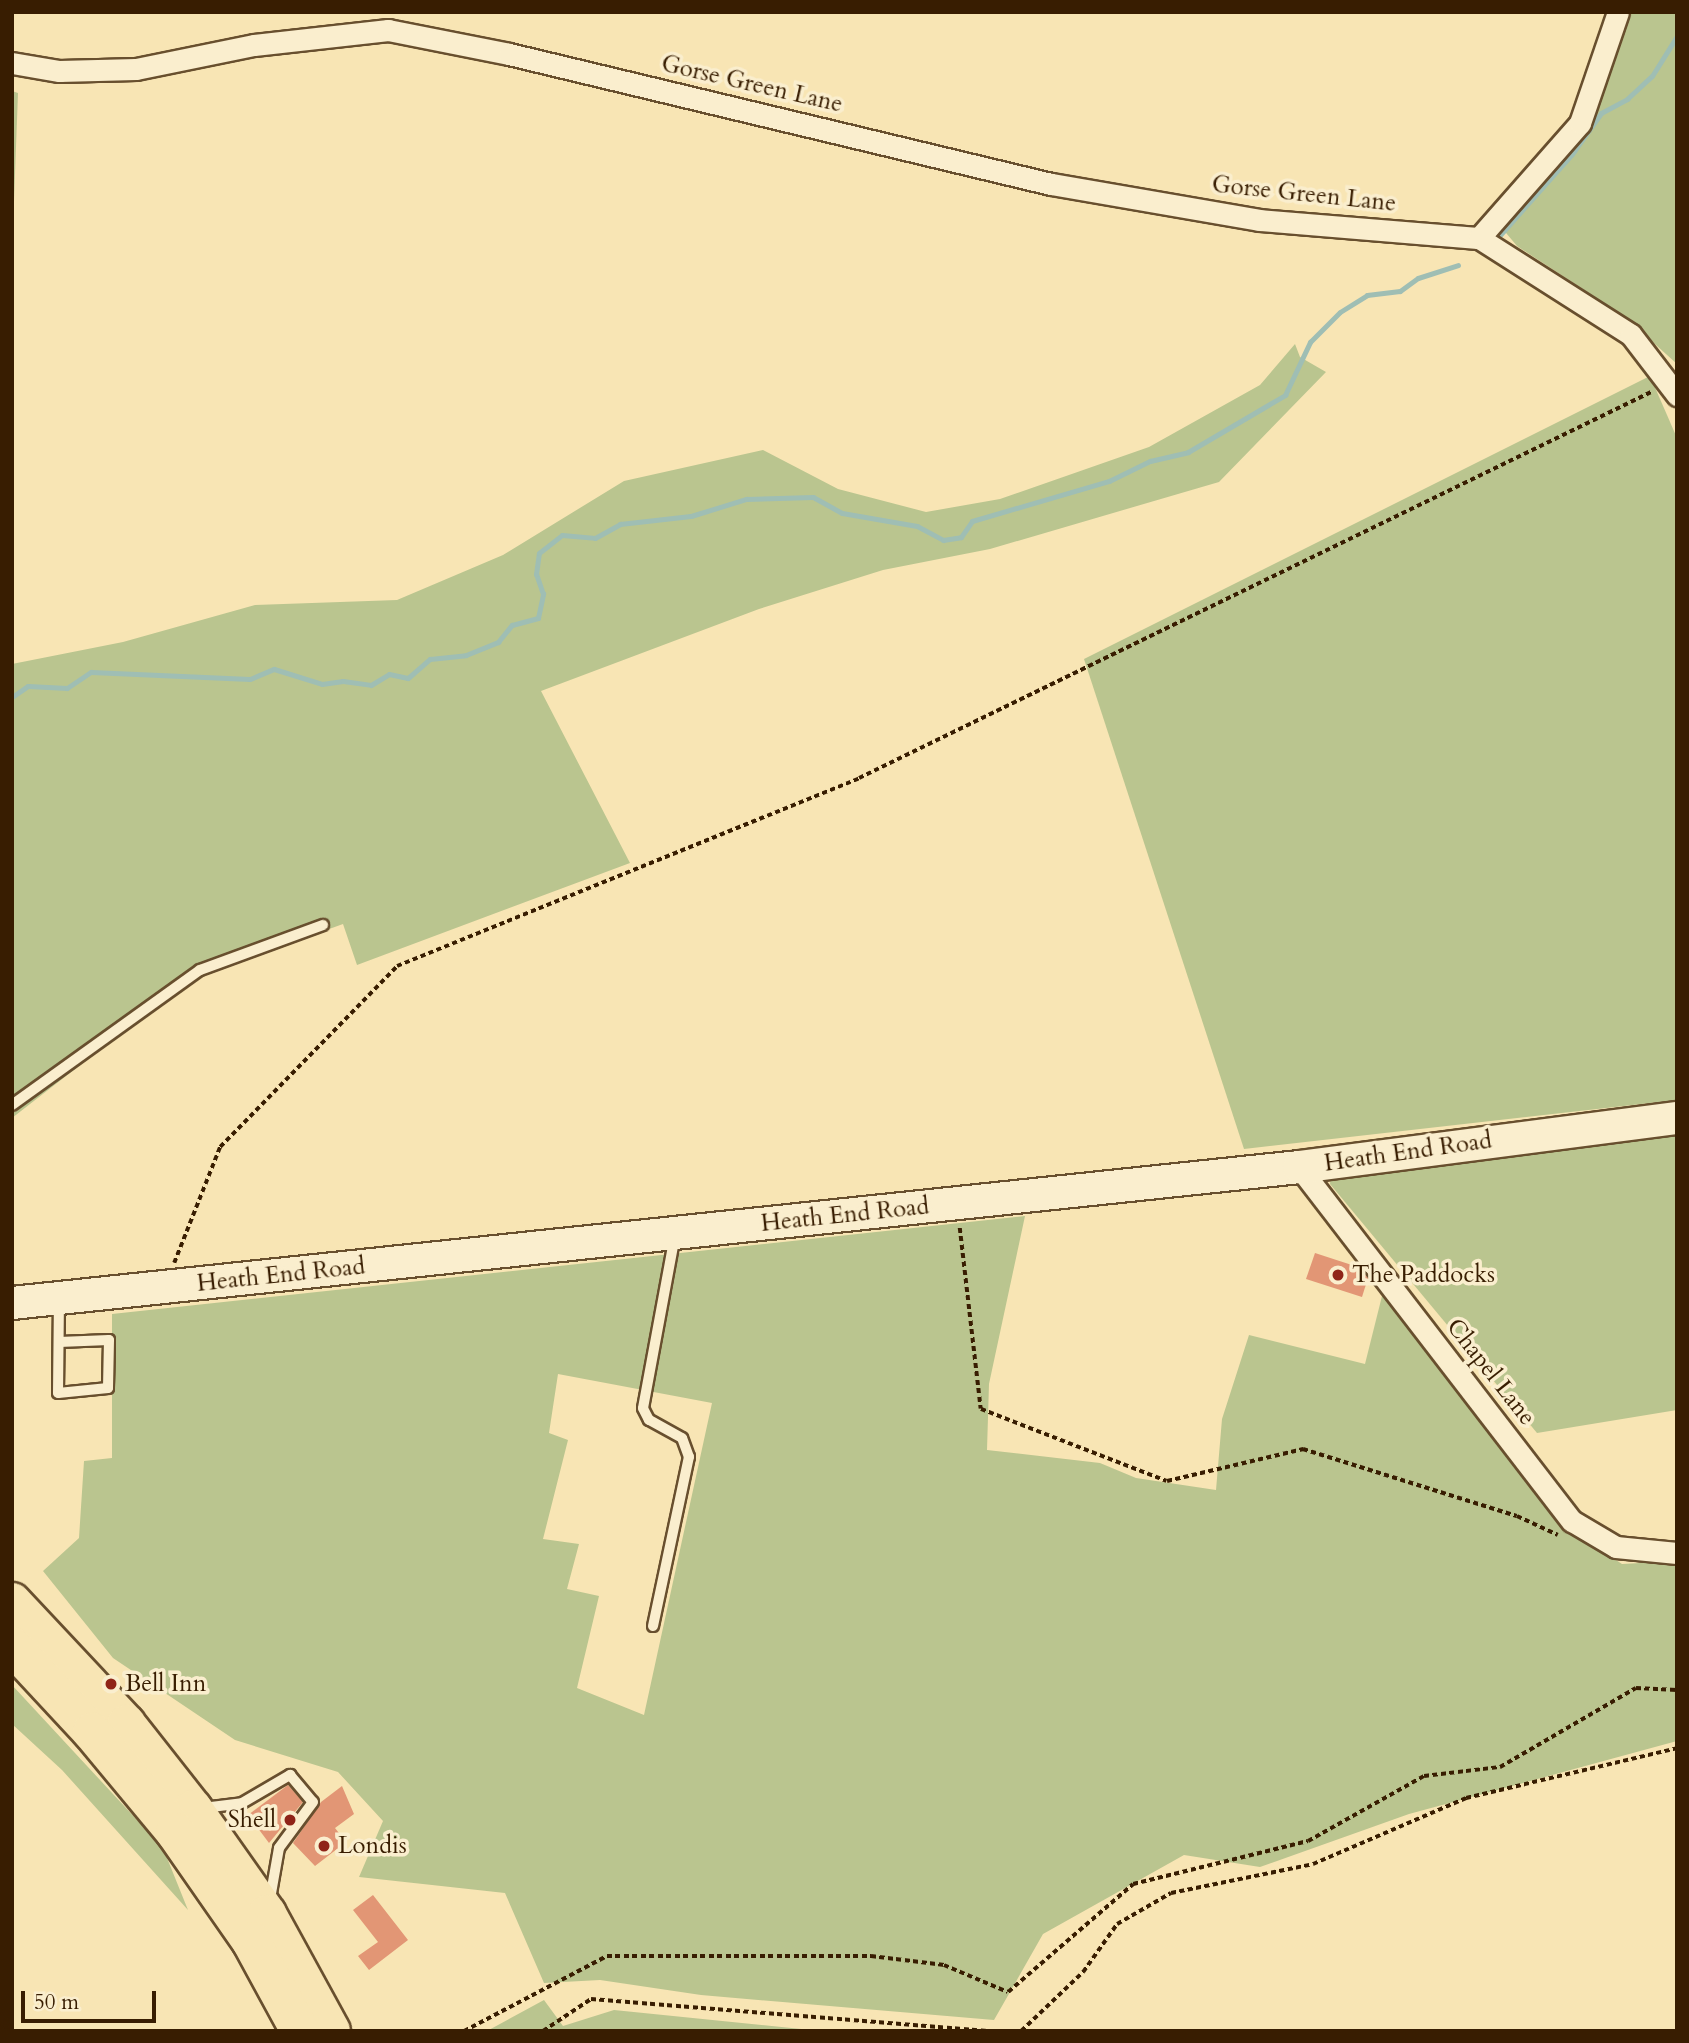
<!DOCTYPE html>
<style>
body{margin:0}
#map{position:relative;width:1689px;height:2043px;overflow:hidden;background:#f8e5b4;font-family:Cardo,serif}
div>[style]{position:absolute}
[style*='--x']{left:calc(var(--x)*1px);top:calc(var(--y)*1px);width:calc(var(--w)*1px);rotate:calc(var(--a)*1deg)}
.green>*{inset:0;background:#bac58f}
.stream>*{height:5px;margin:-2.5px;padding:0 2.5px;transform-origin:2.5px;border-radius:2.5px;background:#9fbeb4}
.building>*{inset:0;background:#e29675}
.path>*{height:3.5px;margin-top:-1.75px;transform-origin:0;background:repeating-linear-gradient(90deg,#381d01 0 5px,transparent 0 8.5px)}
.roads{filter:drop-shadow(2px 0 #684f2e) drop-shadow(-2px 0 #684f2e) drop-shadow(0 2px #684f2e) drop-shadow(0 -2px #684f2e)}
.lane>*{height:10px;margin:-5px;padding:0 5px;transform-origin:5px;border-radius:5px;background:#faeece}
.street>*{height:21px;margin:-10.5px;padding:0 10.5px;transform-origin:10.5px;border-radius:10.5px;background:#faeece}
.secondary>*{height:32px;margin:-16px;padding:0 16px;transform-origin:16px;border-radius:16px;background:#faeece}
.highway>*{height:38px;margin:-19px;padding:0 19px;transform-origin:19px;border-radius:19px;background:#f8e5b4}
.dots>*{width:19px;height:19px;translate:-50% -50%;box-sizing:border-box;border:4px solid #faeece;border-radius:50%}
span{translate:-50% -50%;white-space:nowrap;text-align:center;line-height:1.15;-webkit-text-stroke:7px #faeece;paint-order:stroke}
.street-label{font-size:24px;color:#381d01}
.poi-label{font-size:24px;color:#381d01}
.left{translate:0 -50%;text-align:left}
.right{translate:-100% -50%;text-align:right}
.frame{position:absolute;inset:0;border:14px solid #381d01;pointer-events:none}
.scale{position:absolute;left:21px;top:1991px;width:135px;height:32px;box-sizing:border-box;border:4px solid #381d01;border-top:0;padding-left:9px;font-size:21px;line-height:24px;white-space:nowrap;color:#381d01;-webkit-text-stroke:5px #faeece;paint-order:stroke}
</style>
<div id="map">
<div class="green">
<div style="clip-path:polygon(1623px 12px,1677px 12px,1677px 364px,1624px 316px,1517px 246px,1501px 227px,1587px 121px)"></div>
<div style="clip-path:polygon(12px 91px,18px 93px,12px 255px)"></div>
<div style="clip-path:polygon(1295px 344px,1300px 357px,1326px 372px,1219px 482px,990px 549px,883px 570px,759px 609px,541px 691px,630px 863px,357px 965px,343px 924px,191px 979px,12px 1118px,12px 664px,123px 642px,255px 605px,397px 600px,503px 555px,624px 481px,763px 450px,838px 489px,926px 512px,1000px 499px,1149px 447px,1260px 385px)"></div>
<div style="clip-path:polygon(1650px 376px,1677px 438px,1677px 1100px,1244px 1149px,1084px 659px)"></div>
<div style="clip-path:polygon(1677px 1131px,1677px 1410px,1537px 1433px,1330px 1184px,1331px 1174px)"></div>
<div style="clip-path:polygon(evenodd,1025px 1216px,989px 1384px,987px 1450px,1100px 1463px,1136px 1478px,1216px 1490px,1222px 1419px,1249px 1335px,1365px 1364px,1384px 1288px,1572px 1531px,1622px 1564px,1677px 1561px,1677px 1741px,1409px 1814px,1260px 1867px,1184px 1855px,1043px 1934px,994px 2020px,701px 1995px,600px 1980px,544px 1983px,505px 1893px,359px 1877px,383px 1821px,338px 1772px,235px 1740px,113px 1658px,43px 1571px,79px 1538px,84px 1461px,112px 1458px,112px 1314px,1025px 1216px,558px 1374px,712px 1403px,644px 1715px,577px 1688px,599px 1596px,567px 1589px,579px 1544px,543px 1539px,568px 1440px,549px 1433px,558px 1374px)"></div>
<div style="clip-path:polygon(12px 1685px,163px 1848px,188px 1910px,62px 1770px,12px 1724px)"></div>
<div style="clip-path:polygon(544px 2000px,563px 2026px,614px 2010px,821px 2031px,487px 2031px)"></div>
</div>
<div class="stream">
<div style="--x:1500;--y:235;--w:108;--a:-48.4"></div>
<div style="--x:1572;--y:154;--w:50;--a:-54.7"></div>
<div style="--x:1601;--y:113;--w:30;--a:-28"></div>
<div style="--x:1627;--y:99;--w:34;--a:-43"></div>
<div style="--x:1652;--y:76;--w:47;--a:-58"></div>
<div style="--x:12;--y:697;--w:19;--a:-35"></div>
<div style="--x:28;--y:686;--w:39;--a:3"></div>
<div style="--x:67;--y:688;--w:29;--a:-34"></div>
<div style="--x:91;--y:672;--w:159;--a:2.5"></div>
<div style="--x:250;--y:679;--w:26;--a:-23"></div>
<div style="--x:274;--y:669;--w:50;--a:17.4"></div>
<div style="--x:322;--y:684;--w:21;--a:-8"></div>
<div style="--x:343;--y:681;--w:28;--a:8"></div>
<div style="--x:371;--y:685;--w:21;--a:-31"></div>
<div style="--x:389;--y:674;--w:19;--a:12"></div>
<div style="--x:408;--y:678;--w:29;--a:-41"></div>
<div style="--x:430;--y:659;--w:36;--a:-6"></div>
<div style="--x:466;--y:655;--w:35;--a:-22"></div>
<div style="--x:498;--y:642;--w:22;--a:-51"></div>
<div style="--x:512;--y:625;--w:27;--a:-15"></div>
<div style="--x:538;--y:618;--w:25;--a:-78"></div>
<div style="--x:543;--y:594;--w:21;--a:-109"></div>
<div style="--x:536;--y:574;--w:21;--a:-82"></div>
<div style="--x:539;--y:553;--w:29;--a:-38"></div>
<div style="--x:562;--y:535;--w:33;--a:5"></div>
<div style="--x:595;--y:538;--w:29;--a:-29"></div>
<div style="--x:620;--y:524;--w:71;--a:-6.4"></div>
<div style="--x:691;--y:516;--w:58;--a:-17.2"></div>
<div style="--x:746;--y:499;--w:67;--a:-1.7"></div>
<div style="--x:813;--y:497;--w:33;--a:29"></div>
<div style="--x:842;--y:513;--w:76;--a:9.8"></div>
<div style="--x:917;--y:526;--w:30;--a:28"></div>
<div style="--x:943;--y:540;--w:18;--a:-9"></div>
<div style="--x:961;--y:537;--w:19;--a:-55"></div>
<div style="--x:972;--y:521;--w:143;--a:-16.3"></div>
<div style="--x:1109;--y:481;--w:46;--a:-26"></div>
<div style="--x:1150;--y:461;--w:39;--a:-13"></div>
<div style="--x:1188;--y:452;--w:113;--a:-30.4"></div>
<div style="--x:1285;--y:395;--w:59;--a:-64.7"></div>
<div style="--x:1310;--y:342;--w:42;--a:-45"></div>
<div style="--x:1340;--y:312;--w:32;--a:-32"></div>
<div style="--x:1367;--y:295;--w:33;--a:-7"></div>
<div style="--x:1400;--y:291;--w:22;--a:-36"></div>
<div style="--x:1418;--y:278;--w:42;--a:-18"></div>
</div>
<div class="building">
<div style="clip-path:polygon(1315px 1253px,1361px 1268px,1368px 1278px,1362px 1297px,1306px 1279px)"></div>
<div style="clip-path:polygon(288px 1785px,303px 1802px,269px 1843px,248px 1815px)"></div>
<div style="clip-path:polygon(342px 1786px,354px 1814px,335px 1828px,346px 1842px,315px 1866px,293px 1843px,321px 1802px)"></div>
<div style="clip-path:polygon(373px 1895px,408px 1940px,369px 1970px,358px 1956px,378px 1942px,353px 1910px)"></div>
</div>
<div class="path">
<div style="--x:960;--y:1228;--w:182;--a:83.4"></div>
<div style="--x:981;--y:1409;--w:199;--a:21.2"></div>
<div style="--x:1167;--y:1481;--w:140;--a:-13.2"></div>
<div style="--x:1303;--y:1449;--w:224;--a:17.4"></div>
<div style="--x:1517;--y:1516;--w:45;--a:24.9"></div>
<div style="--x:174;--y:1263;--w:125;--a:-68.4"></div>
<div style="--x:220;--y:1147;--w:253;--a:-45.6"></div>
<div style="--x:397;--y:966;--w:499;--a:-22.1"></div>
<div style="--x:859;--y:778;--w:883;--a:-25.98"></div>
<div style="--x:464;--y:2031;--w:161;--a:-27.7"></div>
<div style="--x:607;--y:1956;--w:264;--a:0"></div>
<div style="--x:871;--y:1956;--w:74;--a:7"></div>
<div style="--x:944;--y:1965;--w:69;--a:22.9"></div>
<div style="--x:1008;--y:1992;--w:165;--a:-40.8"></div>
<div style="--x:1133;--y:1884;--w:180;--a:-13.8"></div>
<div style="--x:1308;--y:1841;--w:133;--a:-29.3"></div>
<div style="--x:1424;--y:1776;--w:77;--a:-6.8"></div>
<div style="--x:1500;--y:1767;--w:157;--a:-30.2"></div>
<div style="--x:1636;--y:1688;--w:41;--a:2.8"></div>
<div style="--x:543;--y:2031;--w:58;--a:-33.7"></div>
<div style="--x:591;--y:1999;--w:401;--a:4.6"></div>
<div style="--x:1021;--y:2031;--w:86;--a:-43.6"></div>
<div style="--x:1083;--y:1972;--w:59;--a:-54.7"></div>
<div style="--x:1117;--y:1924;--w:62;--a:-29.9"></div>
<div style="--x:1171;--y:1893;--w:145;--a:-11.5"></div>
<div style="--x:1313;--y:1864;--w:167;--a:-23.3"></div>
<div style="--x:1466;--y:1798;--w:217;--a:-13.3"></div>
</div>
<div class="roads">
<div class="lane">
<div style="--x:12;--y:1105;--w:231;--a:-35.7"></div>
<div style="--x:200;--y:970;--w:131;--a:-20.1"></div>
<div style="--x:59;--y:1342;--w:50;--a:-2.3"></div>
<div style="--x:109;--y:1340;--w:48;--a:91.2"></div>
<div style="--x:108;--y:1388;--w:50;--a:174.3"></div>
<div style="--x:58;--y:1393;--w:92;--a:-89.4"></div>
<div style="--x:653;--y:1626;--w:173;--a:-78"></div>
<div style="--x:689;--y:1457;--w:20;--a:-110"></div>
<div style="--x:682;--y:1438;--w:38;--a:-151"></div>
<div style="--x:649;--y:1420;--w:13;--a:-117"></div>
<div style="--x:643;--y:1408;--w:176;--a:-79.5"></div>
<div style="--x:203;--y:1808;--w:39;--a:-7"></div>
<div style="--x:242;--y:1803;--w:56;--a:-30.3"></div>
<div style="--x:290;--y:1775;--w:35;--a:50"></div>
<div style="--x:313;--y:1802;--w:57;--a:126.5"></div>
<div style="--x:279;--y:1848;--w:52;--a:100"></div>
</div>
<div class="street">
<div style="--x:12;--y:63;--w:48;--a:9.7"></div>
<div style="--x:59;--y:71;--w:77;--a:-1.5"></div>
<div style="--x:136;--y:69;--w:120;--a:-11.5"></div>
<div style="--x:254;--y:45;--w:135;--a:-6.4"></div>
<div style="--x:388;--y:30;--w:123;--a:11.2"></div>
<div style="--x:509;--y:54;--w:557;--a:13.49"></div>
<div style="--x:1051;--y:184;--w:211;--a:9.8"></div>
<div style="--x:1259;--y:220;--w:221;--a:4.7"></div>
<div style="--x:1479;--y:238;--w:180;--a:32.5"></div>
<div style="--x:1631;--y:335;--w:76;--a:52.5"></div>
<div style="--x:1479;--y:238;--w:153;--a:-48.7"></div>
<div style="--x:1580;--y:123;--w:117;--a:-71.1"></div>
<div style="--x:1299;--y:1167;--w:447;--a:52.4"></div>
<div style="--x:1572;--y:1521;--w:51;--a:30.6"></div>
<div style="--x:1616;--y:1547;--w:61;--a:5.6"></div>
</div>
<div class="secondary">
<div style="--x:12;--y:1303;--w:1294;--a:-6.03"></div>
<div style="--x:1299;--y:1167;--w:381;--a:-7.4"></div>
</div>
<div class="highway">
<div style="--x:12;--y:1602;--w:167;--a:46.9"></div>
<div style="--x:126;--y:1724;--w:108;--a:51.8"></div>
<div style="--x:193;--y:1809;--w:128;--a:54.8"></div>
<div style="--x:267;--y:1914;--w:133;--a:61.3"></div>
<div style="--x:12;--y:1646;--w:117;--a:47.1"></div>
<div style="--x:92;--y:1732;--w:130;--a:50.3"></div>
<div style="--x:175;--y:1832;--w:133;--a:55.1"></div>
<div style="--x:251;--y:1941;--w:102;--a:61.4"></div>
</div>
</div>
<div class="dots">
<div style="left:1338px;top:1275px;background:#8f2418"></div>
<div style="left:111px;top:1684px;background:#8f2418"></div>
<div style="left:290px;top:1820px;background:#8f2418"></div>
<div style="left:324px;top:1846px;background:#8f2418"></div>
</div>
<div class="street-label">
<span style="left:752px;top:84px;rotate:13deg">Gorse Green Lane</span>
<span style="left:1304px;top:194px;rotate:6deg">Gorse Green Lane</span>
<span style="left:1408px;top:1152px;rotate:-8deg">Heath End Road</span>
<span style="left:845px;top:1215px;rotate:-6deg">Heath End Road</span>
<span style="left:281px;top:1275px;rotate:-6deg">Heath End Road</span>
<span style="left:1491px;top:1372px;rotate:52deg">Chapel Lane</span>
</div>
<div class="poi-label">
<span class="left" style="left:1352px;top:1275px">The Paddocks</span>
<span class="left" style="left:125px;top:1684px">Bell Inn</span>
<span class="right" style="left:276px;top:1820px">Shell</span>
<span class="left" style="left:338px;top:1846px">Londis</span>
</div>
<div class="frame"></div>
<div class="scale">50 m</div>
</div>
